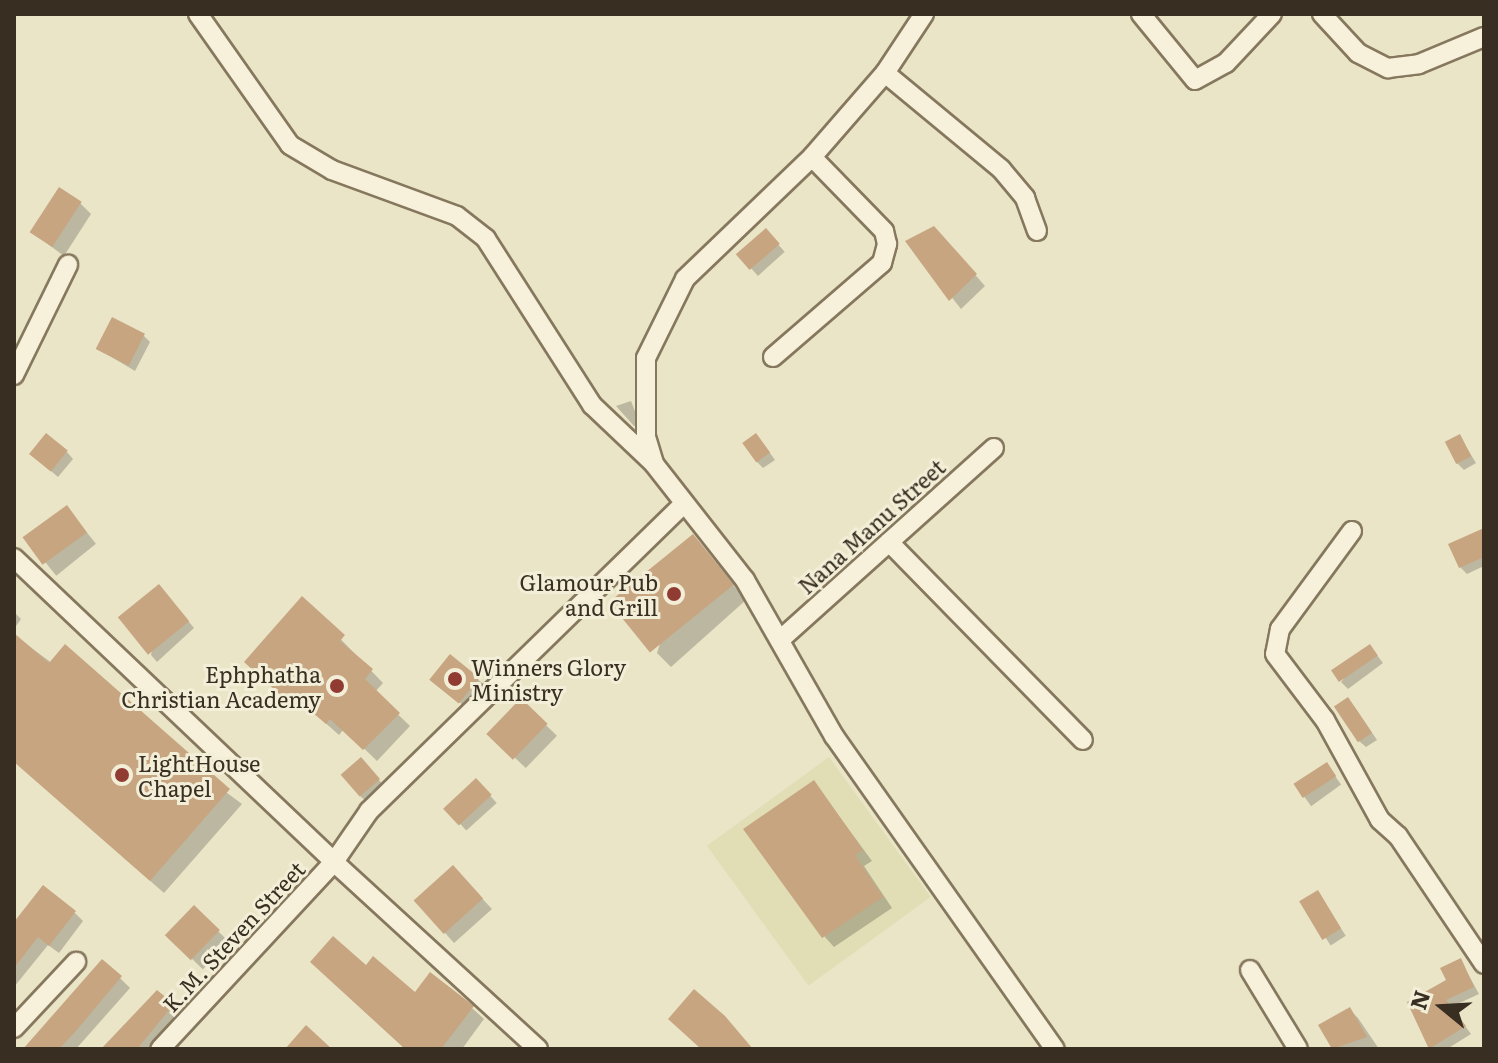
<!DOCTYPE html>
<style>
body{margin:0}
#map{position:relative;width:1498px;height:1063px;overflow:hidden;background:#ebe5c8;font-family:Literata,serif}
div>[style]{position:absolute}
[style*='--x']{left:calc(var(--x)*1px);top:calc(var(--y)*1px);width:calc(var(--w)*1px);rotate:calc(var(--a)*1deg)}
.farmland>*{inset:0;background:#e1deb6;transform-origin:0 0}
.shadow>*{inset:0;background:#0003;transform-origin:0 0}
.building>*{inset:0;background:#c7a581;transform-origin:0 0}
.roads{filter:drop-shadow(2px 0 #86785e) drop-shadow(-2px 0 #86785e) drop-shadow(0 2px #86785e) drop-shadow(0 -2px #86785e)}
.street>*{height:18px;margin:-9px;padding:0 9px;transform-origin:9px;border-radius:9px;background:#f7f1db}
.dots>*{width:22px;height:22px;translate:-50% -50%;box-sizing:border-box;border:4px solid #f3eed7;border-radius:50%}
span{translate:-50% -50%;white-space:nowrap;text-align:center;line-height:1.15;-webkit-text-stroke:6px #f3eed7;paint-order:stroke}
.street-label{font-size:22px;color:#382e21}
.poi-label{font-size:22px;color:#382e21}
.right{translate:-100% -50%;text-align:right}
.left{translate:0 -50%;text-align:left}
.frame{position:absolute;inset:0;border:16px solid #382e21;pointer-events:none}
.north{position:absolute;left:1402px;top:967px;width:80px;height:80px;-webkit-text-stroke:6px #f3eed7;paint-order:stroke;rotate:288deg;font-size:22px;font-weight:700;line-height:32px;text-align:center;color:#382e21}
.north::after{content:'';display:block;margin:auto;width:28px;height:36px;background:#382e21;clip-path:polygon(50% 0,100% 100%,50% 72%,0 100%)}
</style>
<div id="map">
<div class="farmland">
<div style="left:829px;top:757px;width:173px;height:151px;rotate:54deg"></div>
</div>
<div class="shadow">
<div style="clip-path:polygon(80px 203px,91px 214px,64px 256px,33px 233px)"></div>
<div style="left:766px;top:231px;width:28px;height:36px;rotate:48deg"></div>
<div style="clip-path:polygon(944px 239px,985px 286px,961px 309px,908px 242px)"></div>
<div style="clip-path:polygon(144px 336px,150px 342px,135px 371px,98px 349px)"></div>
<div style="clip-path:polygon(631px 401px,640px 424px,634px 426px,616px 406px)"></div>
<div style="clip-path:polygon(1460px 437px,1476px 463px,1464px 470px,1457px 463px)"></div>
<div style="clip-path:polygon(762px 442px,775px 460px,763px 468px,757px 462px)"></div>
<div style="clip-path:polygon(67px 452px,73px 459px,58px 477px,38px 460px)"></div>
<div style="left:67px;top:508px;width:46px;height:51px;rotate:51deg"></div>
<div style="clip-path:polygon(1484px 530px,1484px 566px,1467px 574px,1460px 567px)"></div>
<div style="clip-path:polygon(693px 537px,746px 600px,671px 667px,657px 653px)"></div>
<div style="clip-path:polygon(165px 593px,194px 628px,157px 662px,151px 655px)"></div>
<div style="clip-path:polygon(302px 599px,383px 683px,375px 692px,410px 726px,377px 761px,344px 729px,339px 735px,305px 705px,300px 711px,258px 673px)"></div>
<div style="clip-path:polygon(14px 612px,21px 619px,14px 629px)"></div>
<div style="clip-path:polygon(14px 635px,242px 804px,164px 893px,14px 761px)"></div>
<div style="clip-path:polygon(1370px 646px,1383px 663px,1348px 689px,1341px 682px)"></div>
<div style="clip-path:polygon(450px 657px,486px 686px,468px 709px,439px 686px)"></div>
<div style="left:521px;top:701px;width:50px;height:45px;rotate:44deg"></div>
<div style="clip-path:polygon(1354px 706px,1377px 740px,1366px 747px,1359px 741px)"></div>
<div style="left:1327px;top:765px;width:24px;height:37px;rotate:54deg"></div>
<div style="clip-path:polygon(367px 766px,385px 787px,367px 802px,360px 796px)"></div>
<div style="left:476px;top:780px;width:31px;height:41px;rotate:48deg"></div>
<div style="clip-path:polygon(814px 782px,872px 861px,864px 866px,892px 908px,834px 947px,824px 936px)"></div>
<div style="clip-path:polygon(463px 878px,492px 909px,454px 943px,416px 900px)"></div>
<div style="left:1318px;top:893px;width:51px;height:18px;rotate:57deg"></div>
<div style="left:194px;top:908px;width:49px;height:38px;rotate:44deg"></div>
<div style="clip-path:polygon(75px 913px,83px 921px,59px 953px,48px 945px,14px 987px,14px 923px)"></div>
<div style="clip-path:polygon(1461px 961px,1479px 994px,1451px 1007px,1471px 1034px,1447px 1049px,1431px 1049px,1409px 1003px,1448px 981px)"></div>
<div style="clip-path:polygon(120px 978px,130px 988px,76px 1049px,26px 1049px)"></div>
<div style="clip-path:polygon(415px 994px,472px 1008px,484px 1019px,462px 1049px,410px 1049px)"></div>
<div style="clip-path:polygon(172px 1005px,182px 1015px,151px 1049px,106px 1049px)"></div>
<div style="clip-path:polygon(1349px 1009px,1358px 1018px,1379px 1049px,1335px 1049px,1321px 1025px)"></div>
</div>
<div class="building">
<div style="left:59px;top:187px;width:27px;height:54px;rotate:33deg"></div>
<div style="clip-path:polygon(934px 226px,977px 274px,949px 301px,905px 241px)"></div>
<div style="left:766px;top:228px;width:21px;height:40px;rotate:49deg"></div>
<div style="left:112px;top:317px;width:37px;height:36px;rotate:27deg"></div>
<div style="left:46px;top:433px;width:28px;height:27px;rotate:39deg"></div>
<div style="left:756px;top:433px;width:24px;height:17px;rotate:54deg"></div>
<div style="left:1460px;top:434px;width:25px;height:17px;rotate:63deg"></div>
<div style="left:67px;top:505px;width:34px;height:55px;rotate:54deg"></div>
<div style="clip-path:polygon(1484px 528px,1484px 557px,1459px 568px,1448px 544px)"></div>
<div style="left:693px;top:534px;width:65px;height:108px;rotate:51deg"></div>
<div style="left:159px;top:584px;width:48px;height:53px;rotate:51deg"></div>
<div style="clip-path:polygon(302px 596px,345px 635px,340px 641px,373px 669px,365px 679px,400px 713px,363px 750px,330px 719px,326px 724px,292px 695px,287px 701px,244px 662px)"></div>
<div style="clip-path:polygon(14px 633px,49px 663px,65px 644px,230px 789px,150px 881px,14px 762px)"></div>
<div style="left:1370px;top:644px;width:14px;height:47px;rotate:56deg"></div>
<div style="left:450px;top:654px;width:38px;height:33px;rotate:39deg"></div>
<div style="left:1348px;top:697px;width:43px;height:17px;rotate:56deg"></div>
<div style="left:521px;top:698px;width:37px;height:50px;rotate:44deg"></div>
<div style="left:361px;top:757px;width:29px;height:27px;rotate:49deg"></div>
<div style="left:1327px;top:762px;width:17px;height:40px;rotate:57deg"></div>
<div style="left:476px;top:778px;width:23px;height:45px;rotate:47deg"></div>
<div style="clip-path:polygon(814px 780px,863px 850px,855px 855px,883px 897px,822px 938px,743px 829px)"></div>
<div style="left:453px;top:865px;width:45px;height:53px;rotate:48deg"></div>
<div style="clip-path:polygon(43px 885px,76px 911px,49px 946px,38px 937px,14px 968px,14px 922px)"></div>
<div style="left:1318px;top:890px;width:45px;height:22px;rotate:59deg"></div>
<div style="left:194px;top:905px;width:36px;height:42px;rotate:44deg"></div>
<div style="clip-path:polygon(333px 936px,366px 965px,373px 956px,415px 992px,430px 972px,474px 1006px,441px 1049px,405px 1049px,310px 962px)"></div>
<div style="clip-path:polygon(1461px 958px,1474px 987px,1446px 1000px,1466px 1026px,1429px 1049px,1407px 1002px,1446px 980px,1440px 968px)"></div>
<div style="clip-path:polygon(102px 959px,122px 976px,75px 1032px,59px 1049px,23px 1049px)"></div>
<div style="clip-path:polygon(694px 989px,725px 1016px,753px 1049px,701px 1049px,668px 1019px)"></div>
<div style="clip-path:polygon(157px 990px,174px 1004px,137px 1049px,101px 1049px)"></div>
<div style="clip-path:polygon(1350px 1007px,1367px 1037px,1332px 1049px,1318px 1025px)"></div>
<div style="clip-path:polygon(306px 1025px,332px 1049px,285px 1049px)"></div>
</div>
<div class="roads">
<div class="street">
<div style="--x:198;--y:14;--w:160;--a:54.9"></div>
<div style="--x:290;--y:145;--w:49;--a:30.8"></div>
<div style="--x:332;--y:170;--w:133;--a:20.2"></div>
<div style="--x:457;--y:216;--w:37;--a:38"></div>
<div style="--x:486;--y:239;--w:197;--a:57.4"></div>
<div style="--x:592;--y:405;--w:83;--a:43.5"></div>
<div style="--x:924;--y:14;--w:71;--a:123.5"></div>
<div style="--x:885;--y:73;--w:111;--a:131"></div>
<div style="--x:812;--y:157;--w:176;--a:136.2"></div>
<div style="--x:685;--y:279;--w:88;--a:116.3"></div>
<div style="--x:646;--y:358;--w:79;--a:90"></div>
<div style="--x:646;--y:437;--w:28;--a:73"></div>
<div style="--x:654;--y:464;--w:147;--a:51.9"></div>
<div style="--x:745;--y:580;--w:180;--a:60.3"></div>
<div style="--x:834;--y:736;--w:383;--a:54.8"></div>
<div style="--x:1141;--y:14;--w:85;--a:50.7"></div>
<div style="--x:1195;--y:80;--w:35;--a:-29"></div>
<div style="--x:1226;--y:63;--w:67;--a:-46.8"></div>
<div style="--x:1322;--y:14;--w:53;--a:47.3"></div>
<div style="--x:1358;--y:53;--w:34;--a:27"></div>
<div style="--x:1388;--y:68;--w:31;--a:-7"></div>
<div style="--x:1419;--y:64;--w:70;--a:-22.6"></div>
<div style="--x:885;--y:73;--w:151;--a:39.6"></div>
<div style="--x:1001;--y:169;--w:38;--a:50"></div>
<div style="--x:1025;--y:198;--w:35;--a:70"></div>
<div style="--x:773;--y:357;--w:144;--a:-40.8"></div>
<div style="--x:882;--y:263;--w:20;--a:-75"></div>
<div style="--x:887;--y:244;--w:13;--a:-103"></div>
<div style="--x:884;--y:231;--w:103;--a:-134.2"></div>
<div style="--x:14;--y:375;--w:123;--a:-63.9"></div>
<div style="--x:1352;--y:531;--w:122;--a:126.3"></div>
<div style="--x:1280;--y:629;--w:25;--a:101"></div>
<div style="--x:1275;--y:654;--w:83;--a:52.9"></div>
<div style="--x:1325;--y:720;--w:114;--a:61.2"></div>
<div style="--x:1380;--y:820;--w:24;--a:42"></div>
<div style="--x:1398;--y:836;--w:154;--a:56.1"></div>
<div style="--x:889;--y:542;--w:277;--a:45.6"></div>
<div style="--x:14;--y:558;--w:441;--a:43.5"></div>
<div style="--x:334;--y:862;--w:255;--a:132.9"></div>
<div style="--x:781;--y:639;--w:286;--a:-41.9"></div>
<div style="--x:1250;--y:970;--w:92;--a:58.7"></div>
<div style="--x:14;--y:1028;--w:91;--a:-46.8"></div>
<div style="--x:538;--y:1049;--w:277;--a:-137.5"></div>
<div style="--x:334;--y:862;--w:62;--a:-55.5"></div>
<div style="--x:369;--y:811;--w:440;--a:-44.3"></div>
</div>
</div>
<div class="dots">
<div style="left:674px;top:594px;background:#913c33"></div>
<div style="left:455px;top:679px;background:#913c33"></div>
<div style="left:337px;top:686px;background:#913c33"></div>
<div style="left:122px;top:775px;background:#913c33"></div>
</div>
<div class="street-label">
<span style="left:871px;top:526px;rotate:-42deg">Nana Manu Street</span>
<span style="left:233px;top:936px;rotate:-47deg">K.M. Steven Street</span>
</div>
<div class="poi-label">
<span class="right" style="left:658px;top:594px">Glamour Pub<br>and Grill</span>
<span class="left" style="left:471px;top:679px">Winners Glory<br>Ministry</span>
<span class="right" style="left:321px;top:686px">Ephphatha<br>Christian Academy</span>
<span class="left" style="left:138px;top:775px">LightHouse<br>Chapel</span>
</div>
<div class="frame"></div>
<div class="north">N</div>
</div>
